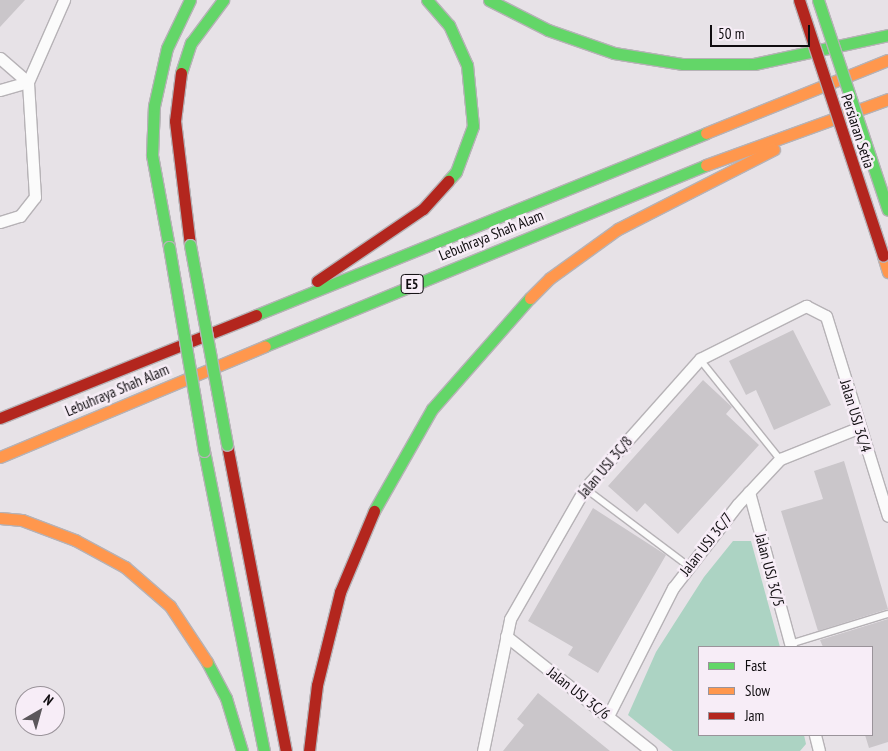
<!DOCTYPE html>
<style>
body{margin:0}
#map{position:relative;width:888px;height:751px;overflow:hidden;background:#e7e2e7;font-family:"PT Sans Narrow",sans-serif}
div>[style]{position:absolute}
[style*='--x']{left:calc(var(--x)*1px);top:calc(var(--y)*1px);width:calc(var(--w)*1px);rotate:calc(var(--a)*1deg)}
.green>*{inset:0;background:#acd3c3}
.building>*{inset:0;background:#cac6ca}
.roads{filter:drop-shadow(1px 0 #b6b2b6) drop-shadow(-1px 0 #b6b2b6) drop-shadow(0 1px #b6b2b6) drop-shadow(0 -1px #b6b2b6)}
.lane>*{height:5.5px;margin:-2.75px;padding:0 2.75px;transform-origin:2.75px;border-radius:2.75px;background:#fbfbfb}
.street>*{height:11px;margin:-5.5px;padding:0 5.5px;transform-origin:5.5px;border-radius:5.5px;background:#fbfbfb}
.fast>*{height:11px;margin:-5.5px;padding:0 5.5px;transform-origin:5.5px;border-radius:5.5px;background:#63d668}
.slow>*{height:11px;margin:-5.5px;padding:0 5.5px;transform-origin:5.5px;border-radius:5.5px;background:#ff974d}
.jam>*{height:11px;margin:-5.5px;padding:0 5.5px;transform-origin:5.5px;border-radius:5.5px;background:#b3261e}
.bridges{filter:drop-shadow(1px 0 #b6b2b6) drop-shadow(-1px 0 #b6b2b6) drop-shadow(0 1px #b6b2b6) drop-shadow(0 -1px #b6b2b6)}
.fast-bridge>*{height:11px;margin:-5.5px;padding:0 5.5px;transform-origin:5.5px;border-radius:5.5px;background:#63d668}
.jam-bridge>*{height:11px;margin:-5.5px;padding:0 5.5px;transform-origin:5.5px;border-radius:5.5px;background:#b3261e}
span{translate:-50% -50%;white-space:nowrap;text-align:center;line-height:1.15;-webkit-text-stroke:5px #f7edf7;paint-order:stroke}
.shield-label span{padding:1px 4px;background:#f7edf7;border:1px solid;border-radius:4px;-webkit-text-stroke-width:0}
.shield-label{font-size:14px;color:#0f0c0f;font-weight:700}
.street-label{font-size:15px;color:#0f0c0f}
.legend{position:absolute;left:698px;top:646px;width:175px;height:90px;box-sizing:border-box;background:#f7edf7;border:1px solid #9a939a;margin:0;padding:6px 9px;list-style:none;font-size:15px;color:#0f0c0f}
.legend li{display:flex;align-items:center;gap:10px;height:25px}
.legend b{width:25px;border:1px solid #9a939a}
.north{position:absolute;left:15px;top:686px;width:50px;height:50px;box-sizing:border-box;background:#f7edf7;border:1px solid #9a939a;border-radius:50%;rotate:38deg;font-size:14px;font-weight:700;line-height:20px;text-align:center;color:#0f0c0f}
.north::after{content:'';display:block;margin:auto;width:18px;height:22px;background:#5b575b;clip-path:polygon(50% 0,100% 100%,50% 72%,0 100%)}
.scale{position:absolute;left:710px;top:25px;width:100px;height:22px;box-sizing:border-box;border:2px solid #0f0c0f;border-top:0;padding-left:6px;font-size:15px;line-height:18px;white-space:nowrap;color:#0f0c0f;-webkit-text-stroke:4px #f7edf7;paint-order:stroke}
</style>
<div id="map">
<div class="green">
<div style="clip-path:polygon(733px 541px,751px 541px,780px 647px,699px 647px,699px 735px,804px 735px,806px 744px,800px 751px,673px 751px,628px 715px,656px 652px,704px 577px)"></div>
</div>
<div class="building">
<div style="clip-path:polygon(0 0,25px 0,0 27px)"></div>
<div style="clip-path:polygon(793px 330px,831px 405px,774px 430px,756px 390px,746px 395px,729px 361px)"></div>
<div style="clip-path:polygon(703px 380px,732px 407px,726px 414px,759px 445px,678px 534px,645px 503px,637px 512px,608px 486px)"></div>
<div style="clip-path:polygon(844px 461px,888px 609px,818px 631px,781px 511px,823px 499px,814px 471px)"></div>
<div style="clip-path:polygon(593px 508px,666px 555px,598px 673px,568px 655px,573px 647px,528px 621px)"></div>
<div style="clip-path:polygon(888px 619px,888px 742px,869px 748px,865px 735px,872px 735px,872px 647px,823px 647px,820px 640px)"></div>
<div style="clip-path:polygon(538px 693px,573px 721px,610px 751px,503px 751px,524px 725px,517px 719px)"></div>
</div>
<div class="roads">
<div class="lane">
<div style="--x:700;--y:359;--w:128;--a:51.3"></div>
<div style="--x:585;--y:488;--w:128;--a:37"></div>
<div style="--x:790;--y:644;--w:102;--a:-17"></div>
</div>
<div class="street">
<div style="--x:0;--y:58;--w:37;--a:41"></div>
<div style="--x:0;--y:90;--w:29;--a:-16"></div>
<div style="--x:0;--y:222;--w:21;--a:-17"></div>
<div style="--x:20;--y:216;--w:24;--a:-52"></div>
<div style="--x:35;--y:197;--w:115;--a:-93.5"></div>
<div style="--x:28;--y:82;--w:90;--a:-66.3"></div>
<div style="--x:749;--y:492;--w:161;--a:74.8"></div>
<div style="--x:506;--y:636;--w:185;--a:38.4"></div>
<div style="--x:608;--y:716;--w:144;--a:-63.1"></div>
<div style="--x:673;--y:588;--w:106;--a:-52.3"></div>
<div style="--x:738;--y:504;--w:62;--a:-47"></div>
<div style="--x:780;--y:459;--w:86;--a:-21.8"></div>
<div style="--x:815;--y:735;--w:16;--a:76"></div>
<div style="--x:483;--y:751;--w:135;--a:-78.4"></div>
<div style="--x:510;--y:619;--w:151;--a:-60.2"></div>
<div style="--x:585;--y:488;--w:173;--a:-48.3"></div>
<div style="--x:700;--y:359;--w:119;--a:-26.6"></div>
<div style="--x:806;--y:306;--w:22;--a:27"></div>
<div style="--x:826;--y:316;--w:209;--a:72.8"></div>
</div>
<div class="fast">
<div style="--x:427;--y:0;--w:33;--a:49"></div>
<div style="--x:449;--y:25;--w:44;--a:65.8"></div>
<div style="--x:467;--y:65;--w:61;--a:84.4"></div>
<div style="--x:473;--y:126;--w:49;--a:110.3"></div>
<div style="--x:456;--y:172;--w:12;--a:132"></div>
<div style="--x:489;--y:0;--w:66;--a:27"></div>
<div style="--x:548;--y:30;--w:70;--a:19.2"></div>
<div style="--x:614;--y:53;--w:70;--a:9.1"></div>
<div style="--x:683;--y:64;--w:71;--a:0"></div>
<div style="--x:754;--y:64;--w:137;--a:-12.2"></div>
<div style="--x:181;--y:73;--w:32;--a:-72"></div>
<div style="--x:191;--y:43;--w:54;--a:-53.3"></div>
<div style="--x:169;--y:247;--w:94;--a:-100.5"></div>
<div style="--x:152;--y:155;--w:49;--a:-87.7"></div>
<div style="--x:154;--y:106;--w:59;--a:-77.4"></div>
<div style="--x:167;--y:48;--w:53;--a:-64.4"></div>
<div style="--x:256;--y:315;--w:485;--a:-22"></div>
<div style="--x:265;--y:346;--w:477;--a:-22.3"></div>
<div style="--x:204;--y:451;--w:306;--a:78.7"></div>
<div style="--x:374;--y:511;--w:117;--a:-60.4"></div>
<div style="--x:432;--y:409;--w:148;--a:-48.6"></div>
<div style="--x:207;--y:662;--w:41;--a:62.2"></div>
<div style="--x:226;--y:698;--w:55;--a:73.2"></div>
</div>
<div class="slow">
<div style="--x:706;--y:133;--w:196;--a:-21.9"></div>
<div style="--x:706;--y:165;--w:194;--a:-19.9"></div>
<div style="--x:883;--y:256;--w:17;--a:73"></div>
<div style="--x:530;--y:298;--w:28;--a:-45"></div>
<div style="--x:550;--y:278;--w:84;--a:-35.8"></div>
<div style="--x:618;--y:229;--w:175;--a:-27.1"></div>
<div style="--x:0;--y:457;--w:287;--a:-22.7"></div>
<div style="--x:0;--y:518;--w:22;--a:5"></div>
<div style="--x:22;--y:520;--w:57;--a:20.7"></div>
<div style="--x:75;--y:540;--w:57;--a:28.4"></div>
<div style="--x:125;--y:567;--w:60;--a:40.9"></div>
<div style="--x:170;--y:606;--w:67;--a:56.5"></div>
</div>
<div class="jam">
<div style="--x:181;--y:73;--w:48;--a:97.1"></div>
<div style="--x:175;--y:121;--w:125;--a:83.1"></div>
<div style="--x:317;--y:281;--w:128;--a:-34.2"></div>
<div style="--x:423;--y:209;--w:38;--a:-48"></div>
<div style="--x:0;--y:418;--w:276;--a:-21.9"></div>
<div style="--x:227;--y:445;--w:312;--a:79.1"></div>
<div style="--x:309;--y:751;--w:66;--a:-83.1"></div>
<div style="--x:317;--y:685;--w:96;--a:-76.1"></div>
<div style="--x:340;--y:592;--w:88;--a:-67.2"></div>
</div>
</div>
<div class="bridges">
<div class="fast-bridge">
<div style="--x:818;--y:0;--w:221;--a:71.6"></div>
<div style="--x:190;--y:245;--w:203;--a:79.5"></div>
<div style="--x:169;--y:247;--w:207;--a:80.3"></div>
</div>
<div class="jam-bridge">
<div style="--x:799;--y:0;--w:269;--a:71.8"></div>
</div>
</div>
<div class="shield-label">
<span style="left:412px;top:284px">E5</span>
</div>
<div class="street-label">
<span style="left:858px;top:131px;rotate:72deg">Persiaran Setia</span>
<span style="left:491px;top:235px;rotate:-22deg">Lebuhraya Shah Alam</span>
<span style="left:117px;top:390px;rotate:-23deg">Lebuhraya Shah Alam</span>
<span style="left:856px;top:416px;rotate:73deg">Jalan USJ 3C/4</span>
<span style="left:605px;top:467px;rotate:-50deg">Jalan USJ 3C/8</span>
<span style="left:706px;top:544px;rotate:-52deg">Jalan USJ 3C/7</span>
<span style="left:770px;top:570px;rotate:75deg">Jalan USJ 3C/5</span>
<span style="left:579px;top:693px;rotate:38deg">Jalan USJ 3C/6</span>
</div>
<ul class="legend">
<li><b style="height:6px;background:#63d668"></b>Fast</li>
<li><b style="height:6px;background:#ff974d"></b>Slow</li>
<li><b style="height:6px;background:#b3261e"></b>Jam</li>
</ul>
<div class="north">N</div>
<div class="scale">50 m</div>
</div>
